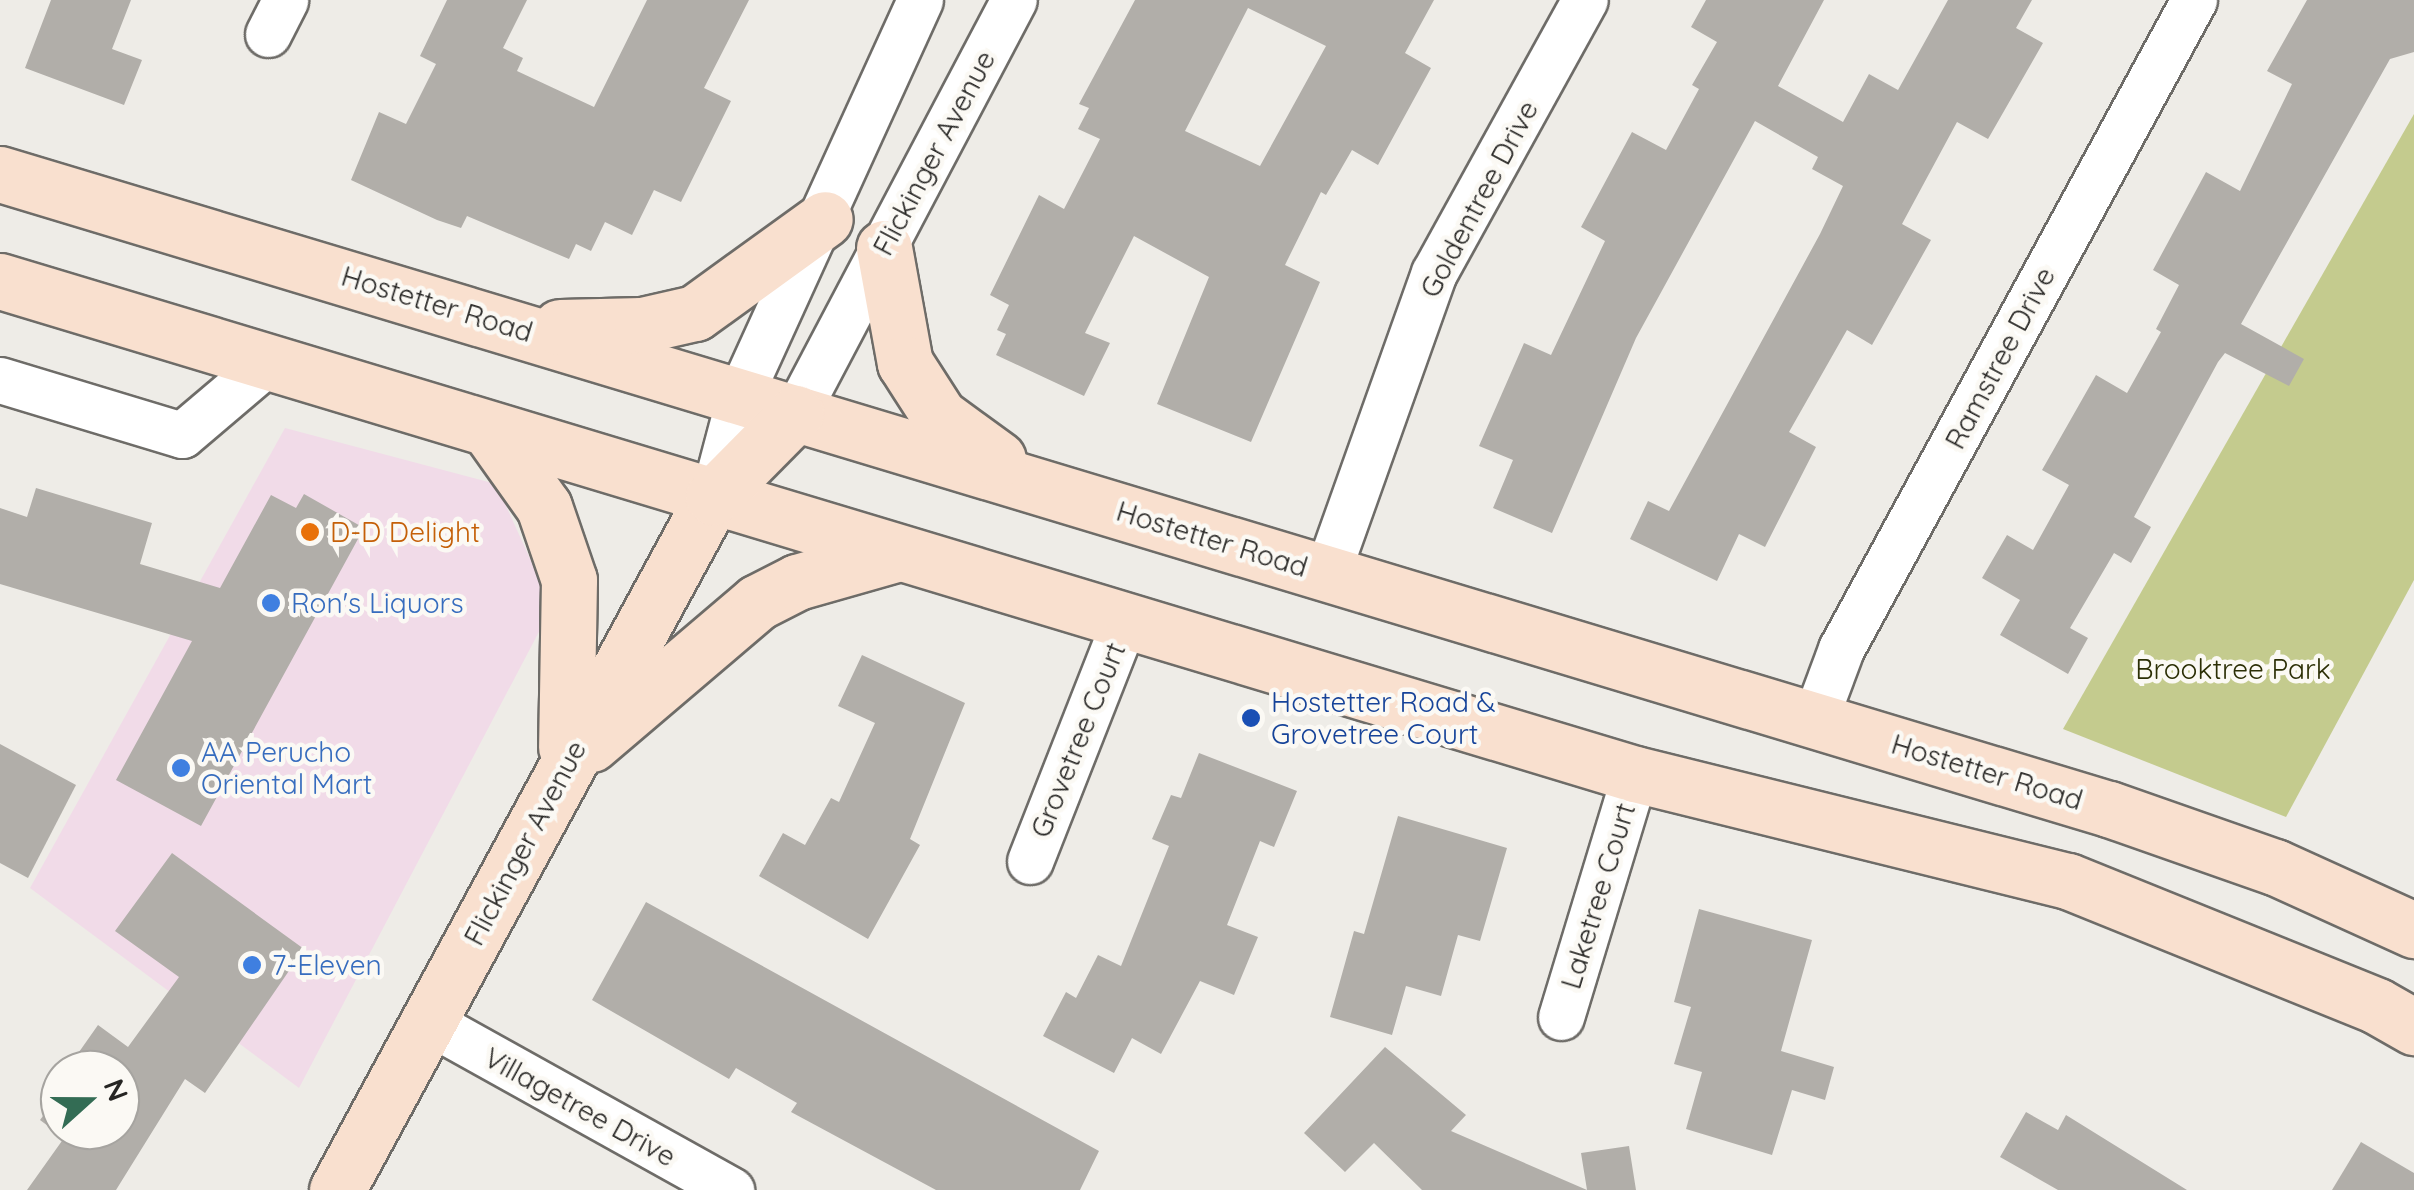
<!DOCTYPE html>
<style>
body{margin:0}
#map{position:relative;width:2414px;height:1190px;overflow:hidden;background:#eeece7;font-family:Quicksand,sans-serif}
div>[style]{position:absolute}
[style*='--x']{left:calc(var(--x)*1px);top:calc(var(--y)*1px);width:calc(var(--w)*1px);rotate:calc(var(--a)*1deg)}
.commercial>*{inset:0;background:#f1dbe8}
.green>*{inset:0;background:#c4cb8e}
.building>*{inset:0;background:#b1aea9}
.roads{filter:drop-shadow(2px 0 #6e6c68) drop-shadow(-2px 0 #6e6c68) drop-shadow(0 2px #6e6c68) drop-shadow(0 -2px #6e6c68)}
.minor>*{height:45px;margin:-22.5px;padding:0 22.5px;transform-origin:22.5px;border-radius:22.5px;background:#fff}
.major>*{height:55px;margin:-27.5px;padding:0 27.5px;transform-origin:27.5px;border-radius:27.5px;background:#f9e0cf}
.dots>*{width:28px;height:28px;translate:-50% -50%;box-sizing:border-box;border:5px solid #fbf9f4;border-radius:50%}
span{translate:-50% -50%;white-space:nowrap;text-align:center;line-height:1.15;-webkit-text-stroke:9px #fbf9f4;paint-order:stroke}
.street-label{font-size:28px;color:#262523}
.food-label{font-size:28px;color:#c56008}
.left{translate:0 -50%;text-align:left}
.shop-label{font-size:28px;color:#366cbe}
.park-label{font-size:28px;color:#2c2f06}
.transit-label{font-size:28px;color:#164399}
.north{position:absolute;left:40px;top:1050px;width:100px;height:100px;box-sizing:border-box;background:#fbf9f4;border:2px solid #a6a4a0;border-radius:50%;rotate:69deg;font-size:28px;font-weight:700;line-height:40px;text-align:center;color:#262523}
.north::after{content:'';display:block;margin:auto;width:35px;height:45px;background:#336c54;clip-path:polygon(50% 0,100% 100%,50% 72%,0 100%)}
</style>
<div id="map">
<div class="commercial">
<div style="clip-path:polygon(285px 428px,496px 484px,552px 607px,299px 1088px,30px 888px)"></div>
</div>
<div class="green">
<div style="clip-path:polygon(2414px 114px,2414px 580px,2286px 817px,2063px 729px)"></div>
</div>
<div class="building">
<div style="clip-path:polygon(51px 0,131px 0,112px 49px,142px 60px,124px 105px,25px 68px)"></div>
<div style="clip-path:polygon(447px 0,527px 0,503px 48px,523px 58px,517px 71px,594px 107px,647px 0,749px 0,704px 88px,731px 101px,681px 202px,654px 190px,632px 235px,605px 222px,591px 251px,576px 244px,569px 259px,467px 216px,461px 228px,437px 220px,351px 180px,379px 112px,406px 124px,436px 64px,420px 56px)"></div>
<div style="clip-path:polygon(evenodd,1135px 0,1434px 0,1405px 53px,1431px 68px,1402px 121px,1378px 165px,1352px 150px,1326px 195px,1321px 192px,1285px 265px,1320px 282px,1251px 442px,1157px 404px,1209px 277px,1134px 236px,1085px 333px,1110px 343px,1084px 396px,996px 355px,1006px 334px,997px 330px,1009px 305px,990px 295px,1039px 195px,1064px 209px,1100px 139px,1078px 129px,1089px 108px,1079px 104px,1135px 0,1248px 8px,1326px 46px,1260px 166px,1185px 131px,1248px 8px)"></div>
<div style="clip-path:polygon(1706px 0,1824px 0,1778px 86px,1843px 122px,1869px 74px,1898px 90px,1948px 0,2032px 0,2016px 28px,2043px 43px,1988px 139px,1957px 122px,1902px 224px,1931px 240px,1872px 345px,1847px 330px,1789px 432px,1816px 447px,1765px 547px,1739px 534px,1717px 581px,1630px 539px,1648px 501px,1669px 511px,1820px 234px,1843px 186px,1812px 169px,1818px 157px,1755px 121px,1636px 338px,1552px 533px,1493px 508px,1513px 460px,1479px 446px,1524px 343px,1551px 355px,1605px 241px,1581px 227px,1632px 132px,1666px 150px,1699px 89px,1692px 85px,1717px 42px,1691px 27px)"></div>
<div style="clip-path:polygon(2307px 0,2414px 0,2414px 52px,2390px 59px,2241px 324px,2304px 359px,2289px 386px,2225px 353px,2218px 362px,2134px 517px,2151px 527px,2131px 563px,2114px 553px,2070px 628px,2088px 638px,2068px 674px,2000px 635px,2020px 600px,1982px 578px,2007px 535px,2033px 550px,2069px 485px,2042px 470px,2096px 375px,2127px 393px,2161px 332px,2156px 329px,2179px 285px,2153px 270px,2206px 172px,2240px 191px,2292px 84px,2267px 71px)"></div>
<div style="clip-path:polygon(36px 488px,152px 523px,140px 564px,220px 588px,271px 495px,296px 508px,304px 494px,364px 528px,201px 826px,116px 780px,192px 641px,0 584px,0 508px,27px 517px)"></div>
<div style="clip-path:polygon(862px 655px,965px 703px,910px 839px,920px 845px,868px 939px,759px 876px,783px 833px,805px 845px,831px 798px,839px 802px,875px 723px,838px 706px)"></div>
<div style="clip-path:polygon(0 744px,76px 785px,28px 878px,0 863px)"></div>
<div style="clip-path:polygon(1199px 753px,1297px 791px,1274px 847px,1260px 841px,1227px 925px,1258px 937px,1234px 995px,1200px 981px,1161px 1054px,1132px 1038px,1114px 1073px,1043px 1036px,1066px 992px,1076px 998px,1098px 955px,1121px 966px,1169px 846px,1152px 839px,1171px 795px,1181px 798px)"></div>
<div style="clip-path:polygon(1398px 816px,1507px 848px,1480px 941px,1458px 935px,1441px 996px,1406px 986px,1392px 1035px,1330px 1017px,1354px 931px,1364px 934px)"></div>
<div style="clip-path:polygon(172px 853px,304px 949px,205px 1093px,185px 1079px,116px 1190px,27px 1190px,64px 1138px,40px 1120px,60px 1093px,60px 1130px,120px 1130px,120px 1070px,76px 1070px,72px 1062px,98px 1025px,128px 1047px,179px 977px,115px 931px)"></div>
<div style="clip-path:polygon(646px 902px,1099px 1151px,1080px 1190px,936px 1190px,791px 1112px,797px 1103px,736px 1068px,729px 1079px,592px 1000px)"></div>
<div style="clip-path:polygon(1699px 909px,1812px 940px,1781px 1051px,1834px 1067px,1825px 1100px,1792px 1090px,1772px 1155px,1686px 1129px,1702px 1072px,1674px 1064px,1691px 1007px,1674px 1002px)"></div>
<div style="clip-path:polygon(1385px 1047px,1466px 1115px,1451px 1131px,1587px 1190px,1581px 1153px,1629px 1146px,1636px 1190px,1422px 1190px,1374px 1143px,1345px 1172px,1304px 1133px)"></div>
<div style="clip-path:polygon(2026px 1112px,2058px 1130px,2066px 1115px,2187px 1190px,2058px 1190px,2000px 1157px)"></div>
<div style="clip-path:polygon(2361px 1142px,2414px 1173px,2414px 1190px,2332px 1190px)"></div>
</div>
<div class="roads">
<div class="minor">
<div style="--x:268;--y:34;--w:38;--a:-63"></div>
<div style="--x:0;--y:380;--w:190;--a:16.8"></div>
<div style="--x:182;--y:435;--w:113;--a:-40.3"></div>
<div style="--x:796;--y:413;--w:467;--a:-62.2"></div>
<div style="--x:713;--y:497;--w:106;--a:-75.2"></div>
<div style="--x:740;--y:395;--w:434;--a:-65.5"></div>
<div style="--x:1327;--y:573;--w:319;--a:-70.4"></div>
<div style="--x:1434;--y:273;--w:312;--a:-61.1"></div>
<div style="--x:1815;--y:719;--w:75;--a:-69.6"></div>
<div style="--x:1841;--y:649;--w:739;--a:-61.46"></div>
<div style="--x:1030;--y:861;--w:259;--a:-68.5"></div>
<div style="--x:1561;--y:1017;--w:254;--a:-73.1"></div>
<div style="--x:429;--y:1022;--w:346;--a:29.1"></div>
</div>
<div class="major">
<div style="--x:0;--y:174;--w:2203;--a:16.76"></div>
<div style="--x:2109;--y:809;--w:176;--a:19.3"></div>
<div style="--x:2275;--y:867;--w:153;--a:24.4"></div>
<div style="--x:884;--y:248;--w:117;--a:79.7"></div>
<div style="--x:905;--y:363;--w:63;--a:57.3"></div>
<div style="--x:939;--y:416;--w:73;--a:36.1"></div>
<div style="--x:0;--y:281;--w:1708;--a:16.78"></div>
<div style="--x:1635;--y:774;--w:446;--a:13.9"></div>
<div style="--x:2068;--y:881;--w:333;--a:22"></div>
<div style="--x:2377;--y:1006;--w:43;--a:29.6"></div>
<div style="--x:560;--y:327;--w:82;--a:-1.4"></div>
<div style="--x:642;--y:325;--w:54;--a:-12.8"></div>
<div style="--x:695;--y:313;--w:160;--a:-35.9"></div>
<div style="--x:490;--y:431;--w:93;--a:54.6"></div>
<div style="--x:544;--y:507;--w:77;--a:71.1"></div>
<div style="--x:569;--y:580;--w:167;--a:91"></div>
<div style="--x:591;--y:744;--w:219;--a:-40.4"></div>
<div style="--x:758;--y:602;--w:44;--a:-27.1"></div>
<div style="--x:797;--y:582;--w:106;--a:-15.9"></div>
<div style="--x:337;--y:1190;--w:788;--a:-61.52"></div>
<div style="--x:713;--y:497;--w:118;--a:-45.3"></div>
</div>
</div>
<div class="dots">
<div style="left:310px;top:532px;background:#e8710a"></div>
<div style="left:271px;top:603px;background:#3f7fe0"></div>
<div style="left:1251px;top:718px;background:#1a4fb4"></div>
<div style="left:181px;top:768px;background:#3f7fe0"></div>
<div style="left:252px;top:965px;background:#3f7fe0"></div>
</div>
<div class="street-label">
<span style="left:934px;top:153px;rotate:-62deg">Flickinger Avenue</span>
<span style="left:1479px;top:199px;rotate:-62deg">Goldentree Drive</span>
<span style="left:437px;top:304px;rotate:17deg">Hostetter Road</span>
<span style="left:2000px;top:358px;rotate:-62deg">Ramstree Drive</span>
<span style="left:1212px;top:539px;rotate:17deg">Hostetter Road</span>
<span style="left:1078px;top:740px;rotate:-68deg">Grovetree Court</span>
<span style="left:1987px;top:772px;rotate:17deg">Hostetter Road</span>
<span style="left:525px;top:843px;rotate:-62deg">Flickinger Avenue</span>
<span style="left:1598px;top:896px;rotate:-73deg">Laketree Court</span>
<span style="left:580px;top:1107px;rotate:29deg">Villagetree Drive</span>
</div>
<div class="food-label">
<span class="left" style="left:330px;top:532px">D-D Delight</span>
</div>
<div class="shop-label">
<span class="left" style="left:291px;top:603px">Ron's Liquors</span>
<span class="left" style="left:201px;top:768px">AA Perucho<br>Oriental Mart</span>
<span class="left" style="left:272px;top:965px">7-Eleven</span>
</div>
<div class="park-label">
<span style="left:2233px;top:669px">Brooktree Park</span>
</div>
<div class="transit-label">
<span class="left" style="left:1271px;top:718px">Hostetter Road &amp;<br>Grovetree Court</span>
</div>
<div class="north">N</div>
</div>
